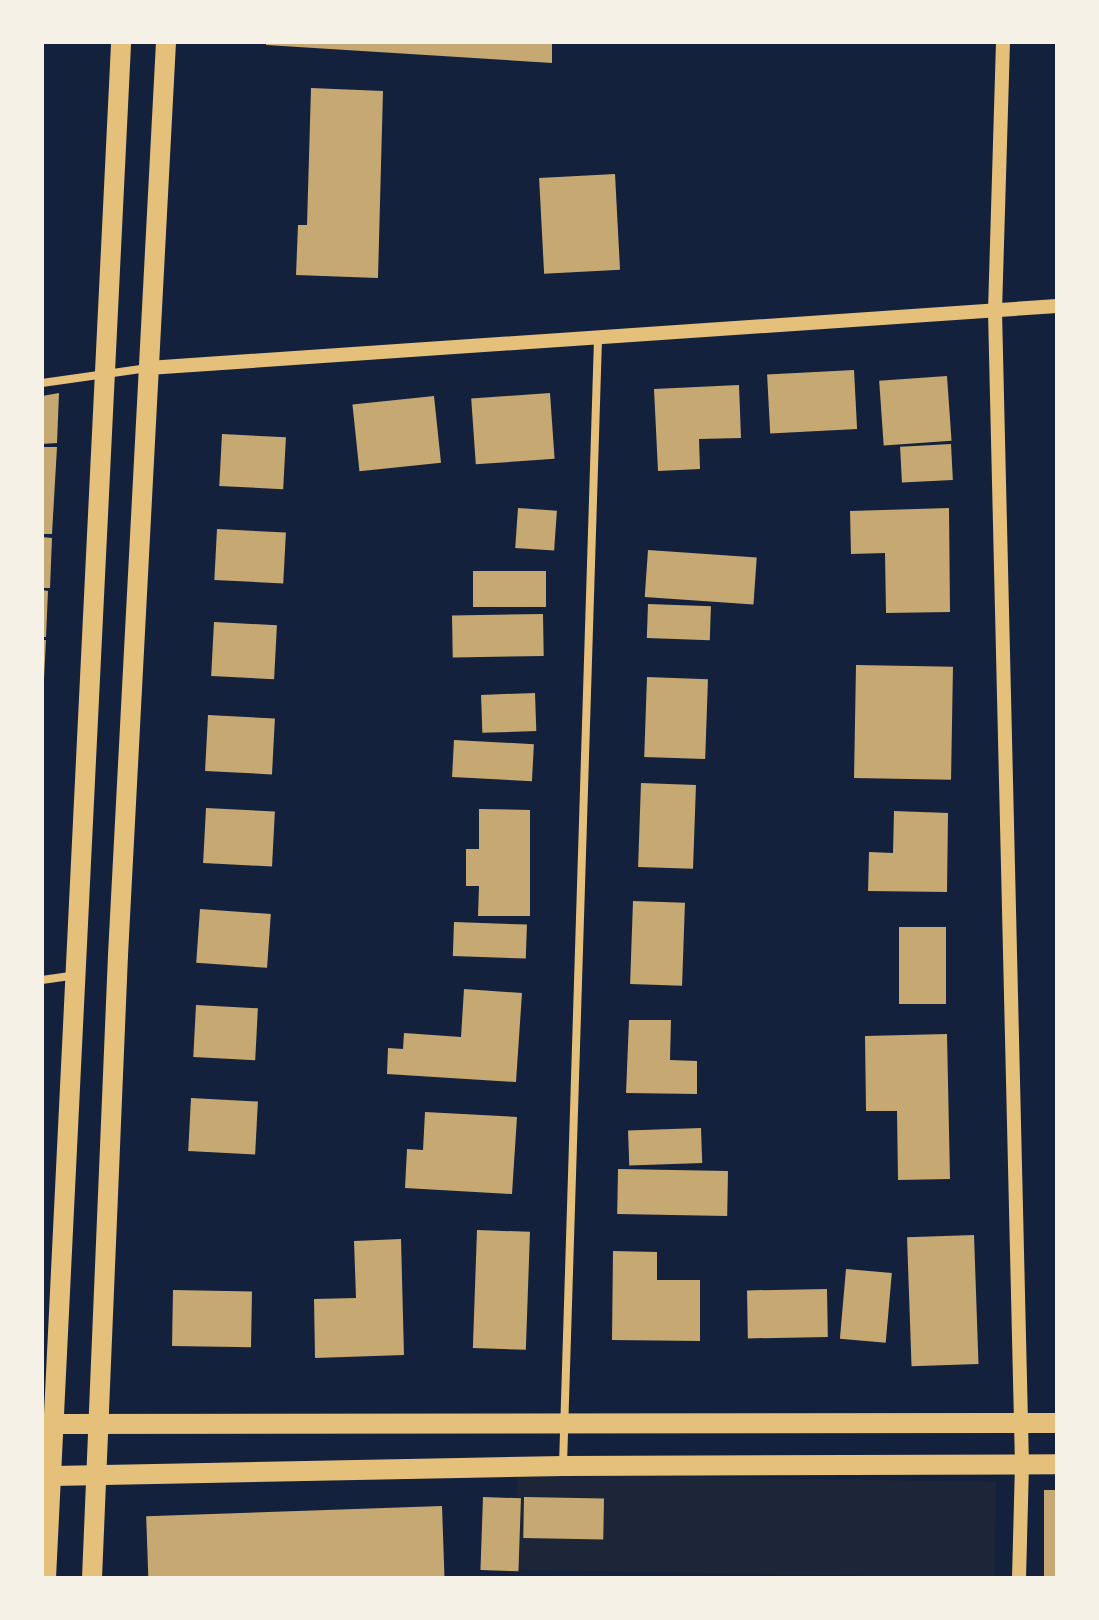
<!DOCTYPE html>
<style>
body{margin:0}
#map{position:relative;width:1099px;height:1620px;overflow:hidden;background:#14213d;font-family:"Archivo Narrow",sans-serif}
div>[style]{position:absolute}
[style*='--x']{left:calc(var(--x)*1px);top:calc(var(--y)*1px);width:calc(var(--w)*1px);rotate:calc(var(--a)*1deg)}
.green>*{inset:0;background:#1d2539;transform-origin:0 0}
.building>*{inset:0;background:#c6a872;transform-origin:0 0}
.minor>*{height:8px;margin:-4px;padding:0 4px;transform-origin:4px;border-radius:4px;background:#e5c07b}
.tertiary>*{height:14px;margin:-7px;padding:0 7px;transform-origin:7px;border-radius:7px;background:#e5c07b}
.primary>*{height:20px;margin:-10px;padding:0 10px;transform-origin:10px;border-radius:10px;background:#e5c07b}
span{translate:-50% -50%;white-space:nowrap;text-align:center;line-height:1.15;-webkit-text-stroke:6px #f6f1e7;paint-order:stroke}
.frame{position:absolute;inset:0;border:44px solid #f6f1e7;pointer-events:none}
</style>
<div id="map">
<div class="green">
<div style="left:996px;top:1482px;width:96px;height:479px;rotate:91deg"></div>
</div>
<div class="building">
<div style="clip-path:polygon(266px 42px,552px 42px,552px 63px,266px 45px)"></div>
<div style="clip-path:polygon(311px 88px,383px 91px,378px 278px,296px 275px,298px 225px,307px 225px)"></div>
<div style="left:615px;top:174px;width:96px;height:76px;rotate:87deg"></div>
<div style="left:854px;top:370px;width:59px;height:87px;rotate:87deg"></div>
<div style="left:947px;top:376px;width:65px;height:68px;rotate:86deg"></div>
<div style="clip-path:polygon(739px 385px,741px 438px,699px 439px,700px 469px,658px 471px,654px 389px)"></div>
<div style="clip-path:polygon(59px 393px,57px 443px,42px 444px,42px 396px)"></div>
<div style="left:550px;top:393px;width:66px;height:79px;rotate:86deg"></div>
<div style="left:434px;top:396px;width:67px;height:82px;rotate:84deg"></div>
<div style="left:222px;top:434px;width:64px;height:52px;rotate:3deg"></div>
<div style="left:951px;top:444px;width:36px;height:51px;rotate:87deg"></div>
<div style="clip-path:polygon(42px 447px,57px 447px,52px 534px,42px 534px)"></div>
<div style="left:518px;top:508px;width:39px;height:40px;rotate:4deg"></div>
<div style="clip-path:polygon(949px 508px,950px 612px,886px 613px,885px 553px,851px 554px,850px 511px)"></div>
<div style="left:217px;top:529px;width:69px;height:51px;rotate:3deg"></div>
<div style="clip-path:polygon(42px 537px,52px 538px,50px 588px,42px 588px)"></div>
<div style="left:648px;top:550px;width:109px;height:47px;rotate:4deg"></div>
<div style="left:473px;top:571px;width:73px;height:36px"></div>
<div style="clip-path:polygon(42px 590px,48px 591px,46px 637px,42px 637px)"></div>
<div style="left:648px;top:604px;width:63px;height:34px;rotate:2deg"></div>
<div style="left:543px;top:614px;width:42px;height:91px;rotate:89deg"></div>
<div style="left:214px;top:622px;width:63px;height:54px;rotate:3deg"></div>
<div style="clip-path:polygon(42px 640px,46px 640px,44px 679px,42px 679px)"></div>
<div style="left:856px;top:665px;width:97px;height:113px;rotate:1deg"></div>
<div style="left:647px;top:677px;width:61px;height:80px;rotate:2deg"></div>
<div style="left:535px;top:693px;width:38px;height:54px;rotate:88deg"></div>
<div style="left:208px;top:715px;width:67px;height:56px;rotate:3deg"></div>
<div style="left:454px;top:740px;width:80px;height:37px;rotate:3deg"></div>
<div style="left:641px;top:783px;width:55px;height:84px;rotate:2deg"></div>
<div style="left:206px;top:808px;width:69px;height:55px;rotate:3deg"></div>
<div style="clip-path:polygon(479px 809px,530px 810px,530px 916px,478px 916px,479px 886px,466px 886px,466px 849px,479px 849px)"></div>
<div style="clip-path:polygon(894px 811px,948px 813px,947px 892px,868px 891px,869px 852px,893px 853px)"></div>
<div style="left:633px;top:901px;width:52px;height:83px;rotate:2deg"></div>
<div style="left:200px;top:909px;width:71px;height:54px;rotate:4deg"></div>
<div style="left:454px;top:922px;width:73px;height:34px;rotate:2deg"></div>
<div style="left:899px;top:927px;width:47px;height:77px"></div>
<div style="clip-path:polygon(464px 989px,522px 993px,516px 1082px,387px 1074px,388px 1048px,403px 1049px,404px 1033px,461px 1037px)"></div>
<div style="left:196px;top:1005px;width:62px;height:52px;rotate:3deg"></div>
<div style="clip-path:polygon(629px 1020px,671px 1020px,670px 1060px,697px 1061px,697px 1094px,626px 1093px)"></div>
<div style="clip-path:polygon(947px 1034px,950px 1179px,898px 1180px,897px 1111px,866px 1111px,865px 1036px)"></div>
<div style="left:191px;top:1098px;width:67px;height:53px;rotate:3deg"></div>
<div style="clip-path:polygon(425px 1112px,517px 1117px,512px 1194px,405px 1188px,407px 1149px,423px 1150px)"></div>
<div style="left:701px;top:1128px;width:35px;height:73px;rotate:88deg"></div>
<div style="left:618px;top:1169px;width:110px;height:45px;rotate:1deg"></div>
<div style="left:477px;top:1230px;width:53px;height:118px;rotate:2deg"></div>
<div style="left:974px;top:1235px;width:129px;height:67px;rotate:88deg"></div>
<div style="clip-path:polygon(401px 1239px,404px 1355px,315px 1358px,314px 1299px,356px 1298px,354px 1241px)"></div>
<div style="clip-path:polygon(613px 1251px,657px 1252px,657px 1280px,700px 1280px,700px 1341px,612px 1340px)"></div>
<div style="left:846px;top:1269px;width:46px;height:70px;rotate:5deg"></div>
<div style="left:827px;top:1289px;width:48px;height:80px;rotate:89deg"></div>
<div style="left:173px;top:1290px;width:79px;height:56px;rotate:1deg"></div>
<div style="left:1044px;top:1490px;width:13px;height:88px"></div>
<div style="left:483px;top:1497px;width:38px;height:73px;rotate:2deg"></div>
<div style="left:524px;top:1497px;width:80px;height:41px;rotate:1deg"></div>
<div style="left:442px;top:1506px;width:72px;height:296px;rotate:88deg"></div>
</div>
<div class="minor">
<div style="--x:42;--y:383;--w:107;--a:-8.1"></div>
<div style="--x:42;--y:980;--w:30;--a:-8"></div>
<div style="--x:563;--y:1465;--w:1125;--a:-88.22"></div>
</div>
<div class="tertiary">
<div style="--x:1003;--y:42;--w:269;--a:91.7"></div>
<div style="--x:995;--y:311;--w:1153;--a:88.66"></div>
<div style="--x:1022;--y:1464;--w:114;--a:91.5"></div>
<div style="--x:148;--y:368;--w:911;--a:-3.9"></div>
</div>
<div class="primary">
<div style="--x:56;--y:1424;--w:1001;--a:-0.06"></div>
<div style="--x:53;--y:1476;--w:510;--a:-1.12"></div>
<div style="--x:563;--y:1466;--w:494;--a:-0.2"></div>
<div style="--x:46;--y:1578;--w:1538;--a:-87.2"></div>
<div style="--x:92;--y:1578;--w:624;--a:-87.61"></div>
<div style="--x:118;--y:955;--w:914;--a:-86.99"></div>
</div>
<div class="frame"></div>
</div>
